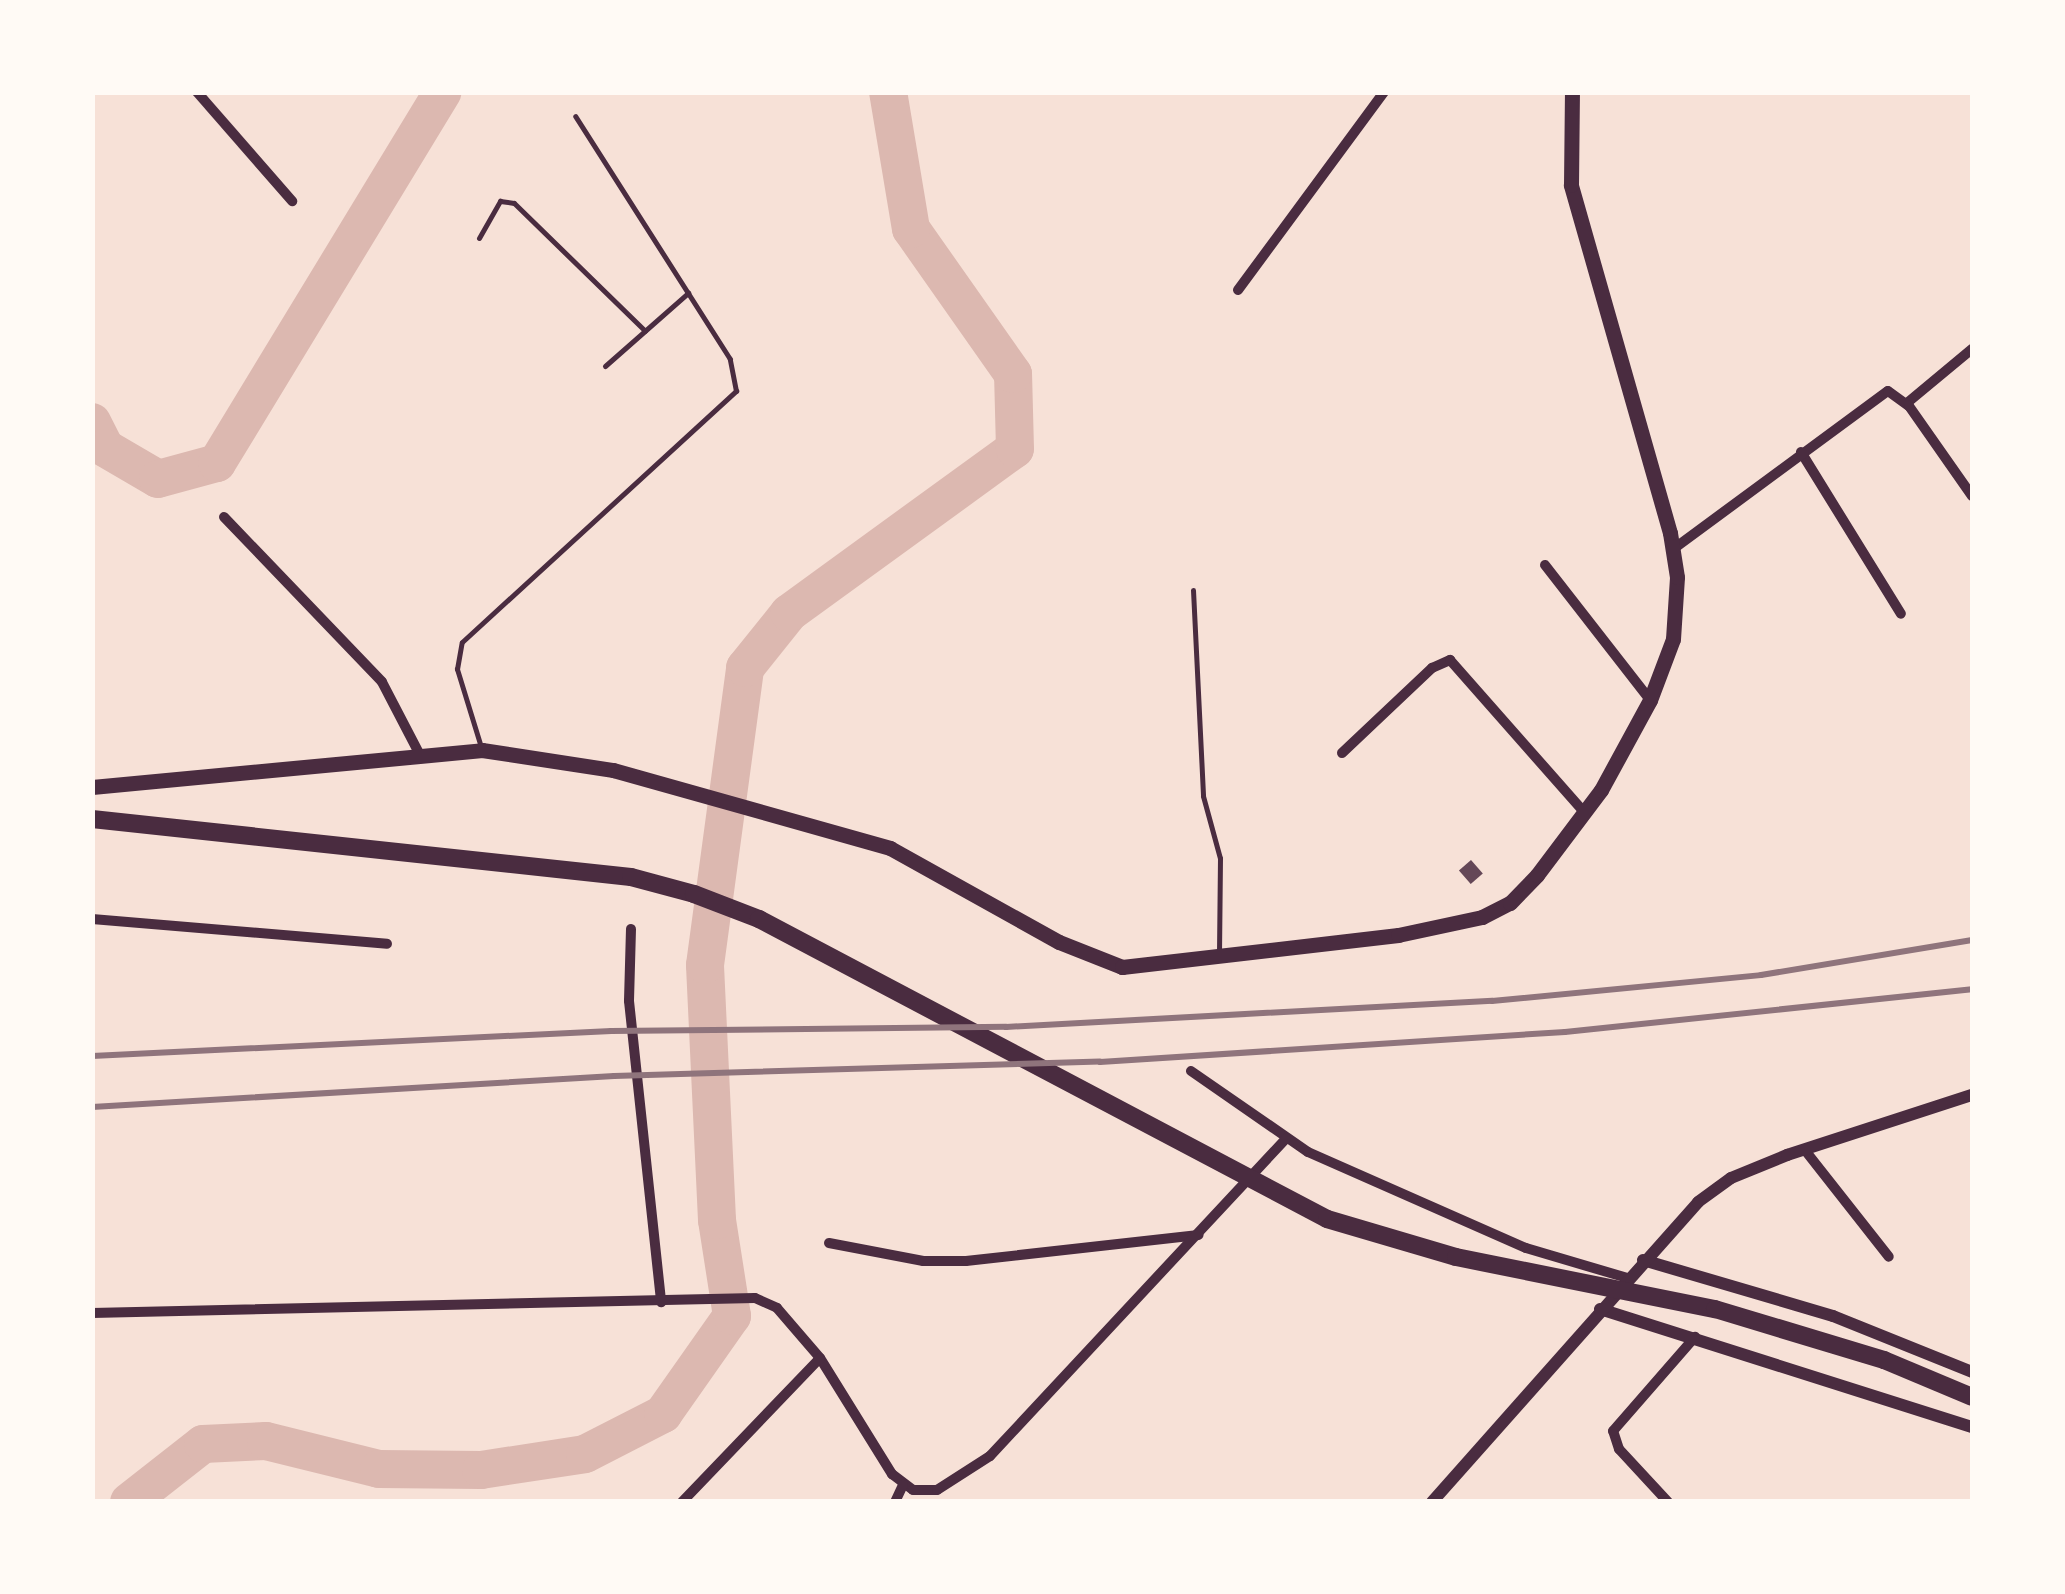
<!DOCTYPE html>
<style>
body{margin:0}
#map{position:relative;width:2065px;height:1594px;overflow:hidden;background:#f7e1d7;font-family:Inter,sans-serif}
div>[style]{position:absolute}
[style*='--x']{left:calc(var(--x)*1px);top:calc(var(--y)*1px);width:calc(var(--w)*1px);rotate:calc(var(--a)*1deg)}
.river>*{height:38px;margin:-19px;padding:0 19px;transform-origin:19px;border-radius:19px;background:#dcb8b0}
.building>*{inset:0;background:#644757;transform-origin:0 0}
.service>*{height:5px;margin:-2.5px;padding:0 2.5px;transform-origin:2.5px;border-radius:2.5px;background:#4a2c40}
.minor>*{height:10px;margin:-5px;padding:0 5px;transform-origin:5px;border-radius:5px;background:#4a2c40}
.tertiary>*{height:12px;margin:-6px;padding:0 6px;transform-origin:6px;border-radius:6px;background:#4a2c40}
.secondary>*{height:15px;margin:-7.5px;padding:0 7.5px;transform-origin:7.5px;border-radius:7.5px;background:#4a2c40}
.trunk>*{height:18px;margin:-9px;padding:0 9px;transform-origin:9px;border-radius:9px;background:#4a2c40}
.rail>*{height:6px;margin:-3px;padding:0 3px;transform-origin:3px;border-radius:3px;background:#8f747c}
span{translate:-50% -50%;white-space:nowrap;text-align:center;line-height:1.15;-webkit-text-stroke:8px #fffaf5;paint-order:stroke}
.frame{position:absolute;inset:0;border:95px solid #fffaf5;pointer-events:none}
</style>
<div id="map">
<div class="river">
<div style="--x:92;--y:422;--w:29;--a:63"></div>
<div style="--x:105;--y:448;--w:61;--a:30.3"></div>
<div style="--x:158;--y:479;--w:61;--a:-15.2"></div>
<div style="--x:217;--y:463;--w:434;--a:-58.7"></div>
<div style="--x:129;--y:1502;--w:94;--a:-38.1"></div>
<div style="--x:203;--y:1444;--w:63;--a:-2.7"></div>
<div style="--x:266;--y:1441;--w:116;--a:13.9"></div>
<div style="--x:379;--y:1469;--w:102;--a:0.6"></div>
<div style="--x:481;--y:1470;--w:105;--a:-8.7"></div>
<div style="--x:585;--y:1454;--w:88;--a:-27.1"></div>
<div style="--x:663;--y:1414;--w:120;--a:-54.9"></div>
<div style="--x:732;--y:1316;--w:97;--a:-98.9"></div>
<div style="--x:717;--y:1220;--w:255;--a:-92.7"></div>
<div style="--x:705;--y:965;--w:300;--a:-82.3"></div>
<div style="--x:745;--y:668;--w:70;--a:-51.3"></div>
<div style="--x:789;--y:613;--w:279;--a:-36"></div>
<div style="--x:1015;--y:449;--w:75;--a:-91.5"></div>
<div style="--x:1013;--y:374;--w:177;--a:-125.1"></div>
<div style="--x:911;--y:229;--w:139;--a:-99.5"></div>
</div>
<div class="building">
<div style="left:1471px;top:860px;width:18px;height:16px;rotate:49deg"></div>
</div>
<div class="service">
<div style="--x:479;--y:238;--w:43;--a:-60.4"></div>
<div style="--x:500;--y:201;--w:14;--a:8"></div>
<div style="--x:514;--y:203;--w:183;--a:44.3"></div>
<div style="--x:605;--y:366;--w:111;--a:-41.3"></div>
<div style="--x:1193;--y:590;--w:206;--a:87.2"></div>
<div style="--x:1203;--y:796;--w:64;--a:74.7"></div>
<div style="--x:1220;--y:858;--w:97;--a:90.6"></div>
<div style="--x:481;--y:747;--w:82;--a:-107.1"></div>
<div style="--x:457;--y:669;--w:27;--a:-80"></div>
<div style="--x:462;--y:642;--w:372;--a:-42.5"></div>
<div style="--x:736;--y:391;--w:33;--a:-101"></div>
<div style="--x:730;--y:359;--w:288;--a:-122.5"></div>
</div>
<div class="minor">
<div style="--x:197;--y:92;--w:145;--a:48.9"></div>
<div style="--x:1238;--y:290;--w:246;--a:-53.6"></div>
<div style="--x:1907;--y:403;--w:85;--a:-39.7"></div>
<div style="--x:1801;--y:452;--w:190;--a:58.3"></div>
<div style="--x:224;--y:517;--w:228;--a:46.2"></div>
<div style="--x:382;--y:682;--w:82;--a:62.5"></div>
<div style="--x:1672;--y:550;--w:268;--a:-36.4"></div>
<div style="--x:1888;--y:391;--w:26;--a:36"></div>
<div style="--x:1909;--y:406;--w:110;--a:55"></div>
<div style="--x:1545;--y:565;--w:171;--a:52.1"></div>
<div style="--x:1342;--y:753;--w:124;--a:-43.4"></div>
<div style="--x:1432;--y:668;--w:20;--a:-24"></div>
<div style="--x:1450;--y:660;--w:204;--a:48.6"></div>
<div style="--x:92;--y:919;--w:296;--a:4.8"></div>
<div style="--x:631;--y:929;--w:72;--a:91.6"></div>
<div style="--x:629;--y:1001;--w:303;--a:83.9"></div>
<div style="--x:1191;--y:1071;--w:142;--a:34.7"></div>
<div style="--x:1308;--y:1152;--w:238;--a:23.8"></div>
<div style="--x:1526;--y:1248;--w:105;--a:16.5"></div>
<div style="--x:1804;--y:1149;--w:137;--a:51.8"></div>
<div style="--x:829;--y:1243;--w:96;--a:10.8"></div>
<div style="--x:923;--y:1261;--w:43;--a:0"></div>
<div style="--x:966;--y:1261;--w:234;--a:-6.4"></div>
<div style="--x:92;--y:1313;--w:663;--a:-1.3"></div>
<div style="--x:755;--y:1298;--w:24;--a:24"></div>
<div style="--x:777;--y:1308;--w:66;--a:49.3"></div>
<div style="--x:820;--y:1358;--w:137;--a:58.2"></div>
<div style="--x:892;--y:1474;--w:26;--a:37"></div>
<div style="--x:913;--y:1490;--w:24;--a:0"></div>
<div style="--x:937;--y:1490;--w:63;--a:-32.7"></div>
<div style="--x:990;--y:1456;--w:434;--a:-47"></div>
<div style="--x:682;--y:1502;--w:199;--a:-46.2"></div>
<div style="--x:895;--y:1502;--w:19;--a:-65"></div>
<div style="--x:1668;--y:1502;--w:72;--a:-132.8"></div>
<div style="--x:1619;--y:1449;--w:19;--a:-108"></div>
<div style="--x:1613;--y:1431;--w:125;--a:-48.9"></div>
</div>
<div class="tertiary">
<div style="--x:1643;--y:1260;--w:198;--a:16.4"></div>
<div style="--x:1833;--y:1316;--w:150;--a:21.9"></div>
<div style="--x:1600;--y:1309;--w:390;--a:17.6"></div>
<div style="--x:1432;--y:1502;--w:401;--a:-48.4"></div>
<div style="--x:1698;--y:1202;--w:41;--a:-36"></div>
<div style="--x:1731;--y:1178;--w:61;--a:-22.3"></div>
<div style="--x:1787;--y:1155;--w:194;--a:-18"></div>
</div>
<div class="secondary">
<div style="--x:92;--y:787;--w:392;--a:-5.4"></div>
<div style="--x:482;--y:750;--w:133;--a:8.7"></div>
<div style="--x:613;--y:770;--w:288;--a:15.7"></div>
<div style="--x:890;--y:848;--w:193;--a:29.1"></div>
<div style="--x:1059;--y:942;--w:68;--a:21.6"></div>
<div style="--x:1122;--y:967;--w:278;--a:-6.6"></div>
<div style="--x:1398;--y:935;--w:86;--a:-12.1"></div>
<div style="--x:1482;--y:917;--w:31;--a:-27"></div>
<div style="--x:1510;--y:903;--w:39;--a:-46"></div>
<div style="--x:1537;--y:875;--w:106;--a:-53"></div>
<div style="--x:1601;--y:790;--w:102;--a:-61.4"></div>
<div style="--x:1650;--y:700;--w:65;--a:-69.3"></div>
<div style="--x:1673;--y:639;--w:62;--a:-86.3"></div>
<div style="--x:1677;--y:577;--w:45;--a:-99"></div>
<div style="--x:1670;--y:533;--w:362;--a:-105.9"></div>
<div style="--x:1571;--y:185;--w:93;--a:-89.4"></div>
</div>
<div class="trunk">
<div style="--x:92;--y:819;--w:542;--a:6.14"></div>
<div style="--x:631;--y:877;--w:65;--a:15.1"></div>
<div style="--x:694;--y:894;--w:70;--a:21"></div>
<div style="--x:759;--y:919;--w:642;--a:27.84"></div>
<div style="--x:1327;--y:1219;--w:134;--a:16.4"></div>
<div style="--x:1456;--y:1257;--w:264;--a:11.4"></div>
<div style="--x:1715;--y:1309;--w:177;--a:16.8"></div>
<div style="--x:1884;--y:1360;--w:95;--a:22.8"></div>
</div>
<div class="rail">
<div style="--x:92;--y:1056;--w:520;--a:-2.76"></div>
<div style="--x:611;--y:1031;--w:395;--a:-0.6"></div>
<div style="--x:1006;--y:1027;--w:487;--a:-3.1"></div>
<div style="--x:1492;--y:1001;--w:270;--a:-5.5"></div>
<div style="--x:1761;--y:975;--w:214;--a:-9.4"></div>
<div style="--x:92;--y:1107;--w:523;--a:-3.4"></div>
<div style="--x:614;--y:1076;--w:486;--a:-1.7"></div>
<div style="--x:1100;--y:1062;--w:466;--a:-3.7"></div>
<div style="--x:1565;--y:1032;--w:409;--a:-6"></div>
</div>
<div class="frame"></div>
</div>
